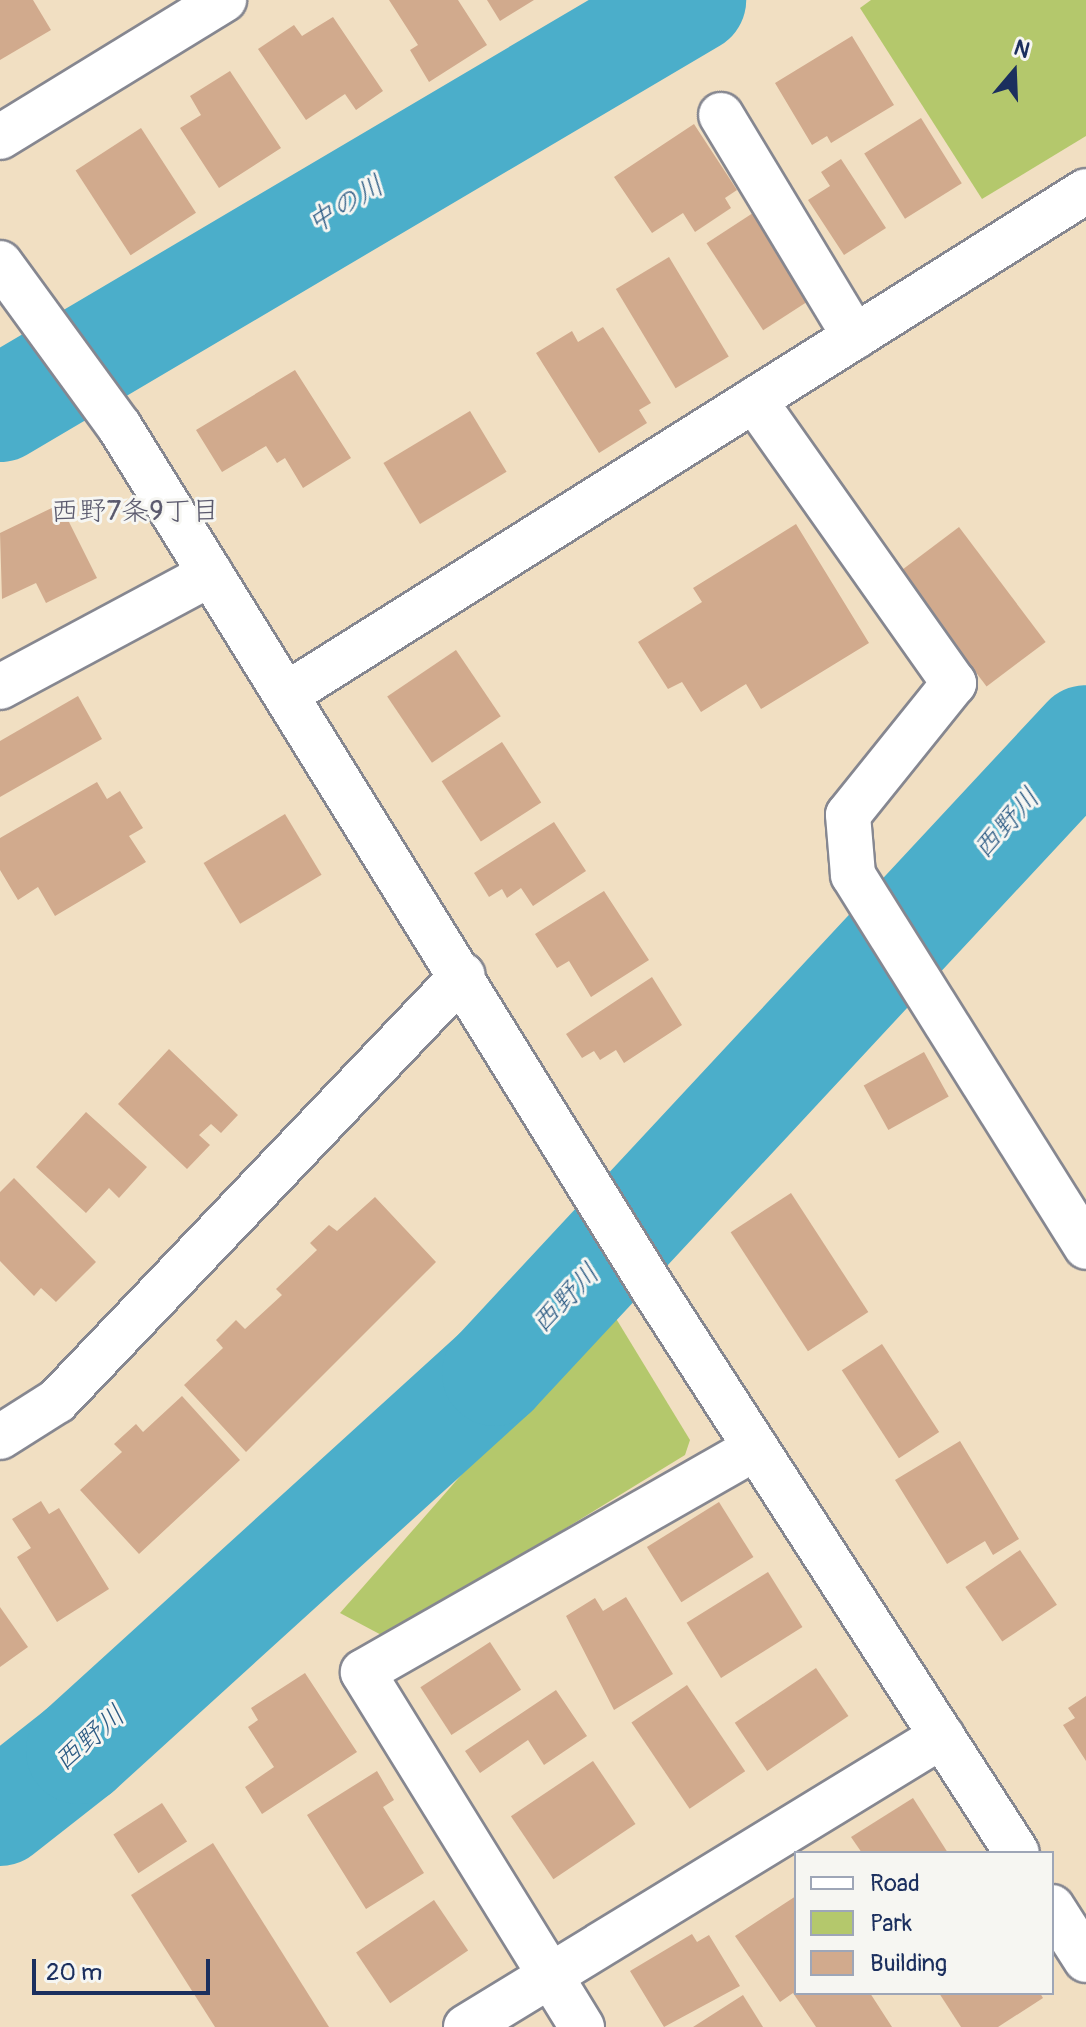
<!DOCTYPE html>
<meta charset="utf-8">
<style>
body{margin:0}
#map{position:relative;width:1086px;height:2027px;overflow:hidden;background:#f1dfc2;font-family:Pangolin,"Klee One",sans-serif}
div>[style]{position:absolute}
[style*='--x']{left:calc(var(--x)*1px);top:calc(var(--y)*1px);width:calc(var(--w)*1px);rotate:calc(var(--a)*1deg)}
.green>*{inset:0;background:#b4c86c}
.river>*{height:106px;margin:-53px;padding:0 53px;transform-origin:53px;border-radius:53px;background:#4baeca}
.building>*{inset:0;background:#d1aa8d;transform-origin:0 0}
.roads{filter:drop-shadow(2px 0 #868790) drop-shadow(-2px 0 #868790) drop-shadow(0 2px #868790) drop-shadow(0 -2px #868790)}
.minor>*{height:44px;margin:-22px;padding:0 22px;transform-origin:22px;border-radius:22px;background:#fff}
span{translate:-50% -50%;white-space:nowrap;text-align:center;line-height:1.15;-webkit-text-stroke:6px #f6f6f2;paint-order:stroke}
.water-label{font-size:28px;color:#2c5b84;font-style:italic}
.neighbourhood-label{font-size:28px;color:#5b5a6e}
.legend{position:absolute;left:794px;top:1851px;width:260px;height:144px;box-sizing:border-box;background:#f6f6f2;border:2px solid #9ea6b7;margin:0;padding:10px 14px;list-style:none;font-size:24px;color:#1b2f5e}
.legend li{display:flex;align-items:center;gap:16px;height:40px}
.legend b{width:40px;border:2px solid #9ea6b7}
.north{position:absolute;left:974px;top:32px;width:80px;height:80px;-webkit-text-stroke:6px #f6f6f2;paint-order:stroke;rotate:19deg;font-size:22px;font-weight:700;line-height:32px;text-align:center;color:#1b2f5e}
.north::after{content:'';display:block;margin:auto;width:28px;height:36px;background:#1b2f5e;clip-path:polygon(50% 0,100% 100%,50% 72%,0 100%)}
.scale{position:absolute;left:32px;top:1959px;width:178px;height:36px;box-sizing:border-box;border:4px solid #1b2f5e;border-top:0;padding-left:10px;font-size:24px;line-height:28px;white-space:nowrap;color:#1b2f5e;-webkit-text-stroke:6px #f6f6f2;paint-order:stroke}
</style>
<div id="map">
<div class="green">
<div style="clip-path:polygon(871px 0,1086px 0,1086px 136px,982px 199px,860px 8px)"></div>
<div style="clip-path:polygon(609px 1307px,690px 1440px,685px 1455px,387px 1638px,340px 1613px)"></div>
</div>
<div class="river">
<div style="--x:0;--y:409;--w:805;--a:-30.55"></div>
<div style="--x:0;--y:1813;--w:100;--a:-38.1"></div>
<div style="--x:79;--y:1751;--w:562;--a:-42.26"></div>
<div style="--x:495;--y:1373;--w:867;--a:-47.06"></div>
</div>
<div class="building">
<div style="clip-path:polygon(0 0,33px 0,51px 30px,0 60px)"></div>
<div style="clip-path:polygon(389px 0,458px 0,487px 45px,429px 82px,410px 50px,418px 45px)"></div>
<div style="clip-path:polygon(487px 0,534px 0,500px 21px)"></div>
<div style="clip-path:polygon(333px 17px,383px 91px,356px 110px,345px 94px,306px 120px,258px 49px,294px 25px,302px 36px)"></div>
<div style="clip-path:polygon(852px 36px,894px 105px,831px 143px,827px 136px,812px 145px,775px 83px)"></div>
<div style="clip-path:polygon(230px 71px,281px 148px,219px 188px,180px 128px,201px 115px,190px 96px)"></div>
<div style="left:921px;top:118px;width:77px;height:67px;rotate:58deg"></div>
<div style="clip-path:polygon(694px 124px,737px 190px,725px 198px,731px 208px,695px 232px,683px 213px,652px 233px,614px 177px)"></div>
<div style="left:141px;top:128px;width:101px;height:78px;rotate:57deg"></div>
<div style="clip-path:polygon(841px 159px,886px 228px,844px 255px,808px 200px,830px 186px,821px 172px)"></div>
<div style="left:756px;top:211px;width:104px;height:59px;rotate:57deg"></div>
<div style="left:669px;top:257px;width:116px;height:62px;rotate:59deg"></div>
<div style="clip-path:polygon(603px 327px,651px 403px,639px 410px,647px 423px,599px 453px,536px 353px,572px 331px,578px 342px)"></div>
<div style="clip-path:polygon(295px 370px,351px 458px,303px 488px,285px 458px,277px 463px,266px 446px,222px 472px,196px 430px)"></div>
<div style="left:470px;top:411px;width:71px;height:101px;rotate:59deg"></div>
<div style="clip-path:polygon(60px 504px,97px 578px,46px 603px,36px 583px,2px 599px,0 533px)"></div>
<div style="clip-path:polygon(796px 524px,869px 643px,761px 709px,746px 684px,701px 712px,682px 682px,668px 689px,638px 642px,702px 602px,693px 588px)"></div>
<div style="left:959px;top:527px;width:144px;height:74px;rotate:53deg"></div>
<div style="left:456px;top:650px;width:80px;height:83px;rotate:56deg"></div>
<div style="clip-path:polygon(78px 696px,102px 739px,0 797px,0 741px)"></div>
<div style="left:502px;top:742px;width:72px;height:72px;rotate:57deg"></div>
<div style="clip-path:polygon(97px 782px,107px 799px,120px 791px,143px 828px,129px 836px,146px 862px,55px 916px,38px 887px,18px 900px,0 870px,0 838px)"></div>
<div style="left:285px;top:814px;width:71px;height:95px;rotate:59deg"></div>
<div style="clip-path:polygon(554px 822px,586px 871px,533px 906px,521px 888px,507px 898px,502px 889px,489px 897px,474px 873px)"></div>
<div style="clip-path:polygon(604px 891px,649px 960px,591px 997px,569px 961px,557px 968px,535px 934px)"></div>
<div style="clip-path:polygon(652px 977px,682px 1025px,624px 1063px,616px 1050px,600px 1060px,594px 1051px,582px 1058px,566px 1034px)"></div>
<div style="clip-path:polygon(169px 1049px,238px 1115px,221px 1133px,211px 1124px,199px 1135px,210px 1145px,187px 1169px,118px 1104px)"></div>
<div style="left:924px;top:1052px;width:51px;height:69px;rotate:61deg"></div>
<div style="clip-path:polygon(86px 1112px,147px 1167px,119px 1198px,109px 1188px,86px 1213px,36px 1167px)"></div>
<div style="clip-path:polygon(14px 1178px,96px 1262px,56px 1302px,41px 1288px,34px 1296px,0 1261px,0 1192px)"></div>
<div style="left:791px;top:1193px;width:142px;height:72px;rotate:57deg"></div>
<div style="clip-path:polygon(375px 1197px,436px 1262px,246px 1452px,184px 1385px,223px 1348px,216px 1340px,236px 1320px,245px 1329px,282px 1295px,276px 1289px,317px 1250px,310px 1243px,329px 1225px,337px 1231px)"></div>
<div style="left:882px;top:1344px;width:105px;height:48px;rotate:57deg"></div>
<div style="clip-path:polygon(182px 1396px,240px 1460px,139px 1554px,80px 1490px,122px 1452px,114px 1444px,136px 1424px,143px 1432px)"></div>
<div style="clip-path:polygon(960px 1441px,1019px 1539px,993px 1555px,985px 1541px,947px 1564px,895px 1480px)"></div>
<div style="clip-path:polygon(41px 1501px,49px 1514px,59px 1508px,109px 1589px,57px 1622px,17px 1557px,31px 1548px,12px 1519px)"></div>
<div style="left:719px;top:1502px;width:65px;height:85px;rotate:58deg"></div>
<div style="left:1020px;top:1550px;width:66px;height:66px;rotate:56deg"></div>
<div style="left:768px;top:1572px;width:65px;height:96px;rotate:58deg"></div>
<div style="clip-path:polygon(626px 1597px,673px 1674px,614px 1710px,566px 1616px,595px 1598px,603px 1611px)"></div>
<div style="clip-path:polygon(0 1607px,28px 1647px,0 1667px)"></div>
<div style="left:490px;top:1642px;width:57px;height:83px;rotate:57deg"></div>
<div style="left:816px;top:1668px;width:58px;height:98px;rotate:56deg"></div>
<div style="clip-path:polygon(305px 1673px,357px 1752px,262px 1814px,245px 1787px,274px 1767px,248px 1727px,258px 1720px,251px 1708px)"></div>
<div style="left:687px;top:1685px;width:104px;height:67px;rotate:56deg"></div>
<div style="clip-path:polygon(556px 1690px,587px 1736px,544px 1765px,528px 1740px,480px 1773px,465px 1751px)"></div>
<div style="clip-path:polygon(1086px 1696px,1086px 1761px,1063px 1725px,1075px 1718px,1068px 1708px)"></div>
<div style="left:593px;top:1761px;width:76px;height:99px;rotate:56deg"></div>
<div style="clip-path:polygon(377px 1771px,394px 1800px,383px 1807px,424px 1873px,366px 1909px,307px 1815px)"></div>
<div style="clip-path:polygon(913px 1798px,948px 1853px,862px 1853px,851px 1837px)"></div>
<div style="left:162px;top:1803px;width:46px;height:58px;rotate:57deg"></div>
<div style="clip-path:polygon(213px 1843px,329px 2027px,215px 2027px,131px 1895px)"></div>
<div style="clip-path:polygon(796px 1896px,796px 1993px,870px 1993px,892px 2027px,816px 2027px,793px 1993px,780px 2002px,735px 1936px)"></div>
<div style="left:434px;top:1900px;width:61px;height:94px;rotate:56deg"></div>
<div style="clip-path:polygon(692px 1934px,697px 1942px,709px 1935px,740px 1986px,664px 2027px,630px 1971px)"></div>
<div style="clip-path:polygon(939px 1993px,1040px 1993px,1043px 1998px,998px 2027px,961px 2027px)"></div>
<div style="clip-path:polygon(743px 1995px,763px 2027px,693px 2027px)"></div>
</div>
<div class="roads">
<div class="minor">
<div style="--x:721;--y:115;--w:259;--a:58.9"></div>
<div style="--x:0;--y:137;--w:263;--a:-31.5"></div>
<div style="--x:0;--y:263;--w:202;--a:53.9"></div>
<div style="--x:119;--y:426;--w:1013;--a:58.24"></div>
<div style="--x:652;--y:1287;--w:673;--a:57.18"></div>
<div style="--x:754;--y:400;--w:347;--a:54.8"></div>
<div style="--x:954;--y:683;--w:169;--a:128.8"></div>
<div style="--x:848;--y:815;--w:60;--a:85.2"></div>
<div style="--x:853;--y:875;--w:439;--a:57.9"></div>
<div style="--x:0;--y:687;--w:239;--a:-28.2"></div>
<div style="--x:287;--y:694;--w:944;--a:-32.19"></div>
<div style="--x:0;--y:1437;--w:67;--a:-32.3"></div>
<div style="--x:57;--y:1401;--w:588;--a:-46.38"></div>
<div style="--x:1052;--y:1907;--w:63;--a:57.3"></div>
<div style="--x:466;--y:2027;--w:558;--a:-31.44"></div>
<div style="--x:582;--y:2027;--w:417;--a:-121.7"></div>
<div style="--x:363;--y:1672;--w:452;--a:-29.7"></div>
</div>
</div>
<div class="water-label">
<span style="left:346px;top:205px;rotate:-31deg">中の川</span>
<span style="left:1007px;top:824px;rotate:-48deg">西野川</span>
<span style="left:566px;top:1299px;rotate:-46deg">西野川</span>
<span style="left:90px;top:1739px;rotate:-41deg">西野川</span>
</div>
<div class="neighbourhood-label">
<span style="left:135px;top:512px">西野7条9丁目</span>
</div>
<ul class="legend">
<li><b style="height:10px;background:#fff"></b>Road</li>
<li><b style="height:22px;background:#b4c86c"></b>Park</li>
<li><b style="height:22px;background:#d1aa8d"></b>Building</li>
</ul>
<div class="north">N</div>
<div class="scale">20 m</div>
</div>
